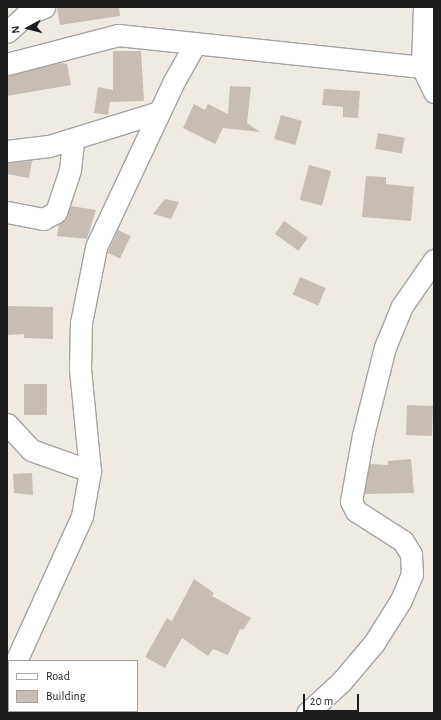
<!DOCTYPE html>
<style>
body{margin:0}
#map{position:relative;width:441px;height:720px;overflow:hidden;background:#efebe2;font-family:"Alegreya Sans",sans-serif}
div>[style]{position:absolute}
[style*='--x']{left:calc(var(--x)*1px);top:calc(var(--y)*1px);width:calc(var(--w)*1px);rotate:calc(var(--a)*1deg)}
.building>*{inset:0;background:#c7bdb5;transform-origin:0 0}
.roads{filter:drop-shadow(1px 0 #a4a4a4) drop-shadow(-1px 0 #a4a4a4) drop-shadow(0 1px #a4a4a4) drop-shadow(0 -1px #a4a4a4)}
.street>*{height:21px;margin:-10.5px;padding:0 10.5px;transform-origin:10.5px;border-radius:10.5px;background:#fff}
span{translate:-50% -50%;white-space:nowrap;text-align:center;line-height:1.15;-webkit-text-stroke:3.5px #fff;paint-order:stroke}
.frame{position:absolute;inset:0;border:8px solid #1d1d1d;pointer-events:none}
.legend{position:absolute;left:8px;top:660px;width:130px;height:52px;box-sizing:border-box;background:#fff;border:1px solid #a5a5a5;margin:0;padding:5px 7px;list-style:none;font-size:12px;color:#1d1d1d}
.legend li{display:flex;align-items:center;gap:8px;height:20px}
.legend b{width:20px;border:1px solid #a5a5a5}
.north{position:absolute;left:8px;top:8px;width:40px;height:40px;-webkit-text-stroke:3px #fff;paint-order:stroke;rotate:263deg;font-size:11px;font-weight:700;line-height:16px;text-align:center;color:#1d1d1d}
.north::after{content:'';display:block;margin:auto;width:14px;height:18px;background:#1d1d1d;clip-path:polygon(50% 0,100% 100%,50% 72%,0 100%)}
.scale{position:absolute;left:303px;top:694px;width:56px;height:18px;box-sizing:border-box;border:2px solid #1d1d1d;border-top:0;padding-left:5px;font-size:12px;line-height:14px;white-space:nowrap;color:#1d1d1d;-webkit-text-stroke:3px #fff;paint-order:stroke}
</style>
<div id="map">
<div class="building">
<div style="clip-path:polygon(67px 7px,119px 7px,120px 16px,60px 25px,57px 8px)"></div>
<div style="clip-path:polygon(113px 51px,141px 51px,144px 101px,110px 102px,108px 115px,94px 113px,98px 87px,113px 90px)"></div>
<div style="clip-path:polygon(60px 63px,67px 64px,71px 85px,7px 96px,7px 76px)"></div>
<div style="clip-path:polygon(230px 86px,251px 87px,247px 123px,260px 132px,223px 128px,215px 144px,183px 128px,194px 104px,205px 110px,208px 104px,228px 114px)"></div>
<div style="clip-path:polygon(324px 89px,360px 91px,358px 118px,343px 117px,343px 107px,322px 105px)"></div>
<div style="left:281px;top:115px;width:22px;height:25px;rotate:16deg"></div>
<div style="left:378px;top:133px;width:27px;height:16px;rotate:10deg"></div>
<div style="clip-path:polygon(32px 161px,29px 178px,7px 174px,8px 163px)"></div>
<div style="left:309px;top:165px;width:23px;height:36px;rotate:15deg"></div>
<div style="clip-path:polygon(366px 176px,386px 177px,386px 184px,414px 187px,411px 221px,362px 217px)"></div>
<div style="clip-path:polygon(165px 199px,179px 202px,171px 219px,153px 214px)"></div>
<div style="clip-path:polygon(71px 206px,96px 210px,87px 239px,57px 236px,59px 224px,67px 216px)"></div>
<div style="left:284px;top:221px;width:29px;height:16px;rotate:35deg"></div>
<div style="left:118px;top:230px;width:14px;height:25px;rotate:25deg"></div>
<div style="left:300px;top:277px;width:28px;height:19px;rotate:23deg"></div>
<div style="clip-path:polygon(7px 306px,53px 307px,53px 339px,24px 338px,24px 334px,7px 335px)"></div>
<div style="left:24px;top:384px;width:23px;height:31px"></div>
<div style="left:407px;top:405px;width:26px;height:30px;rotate:2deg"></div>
<div style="clip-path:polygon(411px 459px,414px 493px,364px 494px,370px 464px,388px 465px,388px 461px)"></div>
<div style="clip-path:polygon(32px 473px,33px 495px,14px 493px,13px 474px)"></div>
<div style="clip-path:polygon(194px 579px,214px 593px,212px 596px,251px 618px,243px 630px,240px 629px,228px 655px,213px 649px,208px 656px,182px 638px,165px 668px,145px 657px,167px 618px,172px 621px)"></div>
</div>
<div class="roads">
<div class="street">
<div style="--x:424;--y:7;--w:60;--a:91.9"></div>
<div style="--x:422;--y:67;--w:28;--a:64"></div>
<div style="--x:7;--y:32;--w:25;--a:-42"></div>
<div style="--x:26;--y:15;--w:20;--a:-24"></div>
<div style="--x:7;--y:64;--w:115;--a:-14.6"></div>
<div style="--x:118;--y:35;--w:306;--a:6"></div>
<div style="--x:7;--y:151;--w:42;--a:-6.8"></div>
<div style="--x:49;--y:146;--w:115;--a:-17.2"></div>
<div style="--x:7;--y:212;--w:37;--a:11"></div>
<div style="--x:43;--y:219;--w:15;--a:-28"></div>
<div style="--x:56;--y:212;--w:44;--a:-71.6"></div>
<div style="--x:70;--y:170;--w:31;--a:-84"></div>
<div style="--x:7;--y:424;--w:35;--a:47"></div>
<div style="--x:31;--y:450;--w:63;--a:19.6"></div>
<div style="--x:16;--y:661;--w:159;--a:-65.5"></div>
<div style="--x:82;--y:516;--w:46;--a:-79.9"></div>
<div style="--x:90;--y:471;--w:102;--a:-95.6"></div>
<div style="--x:80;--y:369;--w:46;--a:-88.8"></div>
<div style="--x:81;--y:323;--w:77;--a:-78.8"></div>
<div style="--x:96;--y:247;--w:181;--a:-64.8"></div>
<div style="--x:173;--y:83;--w:45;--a:-60.6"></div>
<div style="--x:7;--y:680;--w:4;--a:-63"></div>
<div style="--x:307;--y:713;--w:46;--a:-42.4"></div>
<div style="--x:341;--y:682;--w:51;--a:-49.8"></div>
<div style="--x:374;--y:643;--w:51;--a:-57.9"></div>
<div style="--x:401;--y:600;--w:28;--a:-67"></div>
<div style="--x:412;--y:574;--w:20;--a:-93"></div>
<div style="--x:411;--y:554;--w:15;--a:-122"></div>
<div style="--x:403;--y:541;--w:56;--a:-147.4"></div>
<div style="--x:356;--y:511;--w:11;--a:-117"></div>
<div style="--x:351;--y:501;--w:67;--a:-79.7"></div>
<div style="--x:363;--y:435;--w:91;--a:-76"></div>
<div style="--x:385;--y:347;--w:44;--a:-67.5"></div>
<div style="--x:402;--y:306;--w:56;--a:-55.2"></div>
</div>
</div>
<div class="frame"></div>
<ul class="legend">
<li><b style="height:5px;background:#fff"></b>Road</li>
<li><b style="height:11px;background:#c7bdb5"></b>Building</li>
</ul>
<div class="north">N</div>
<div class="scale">20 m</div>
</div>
